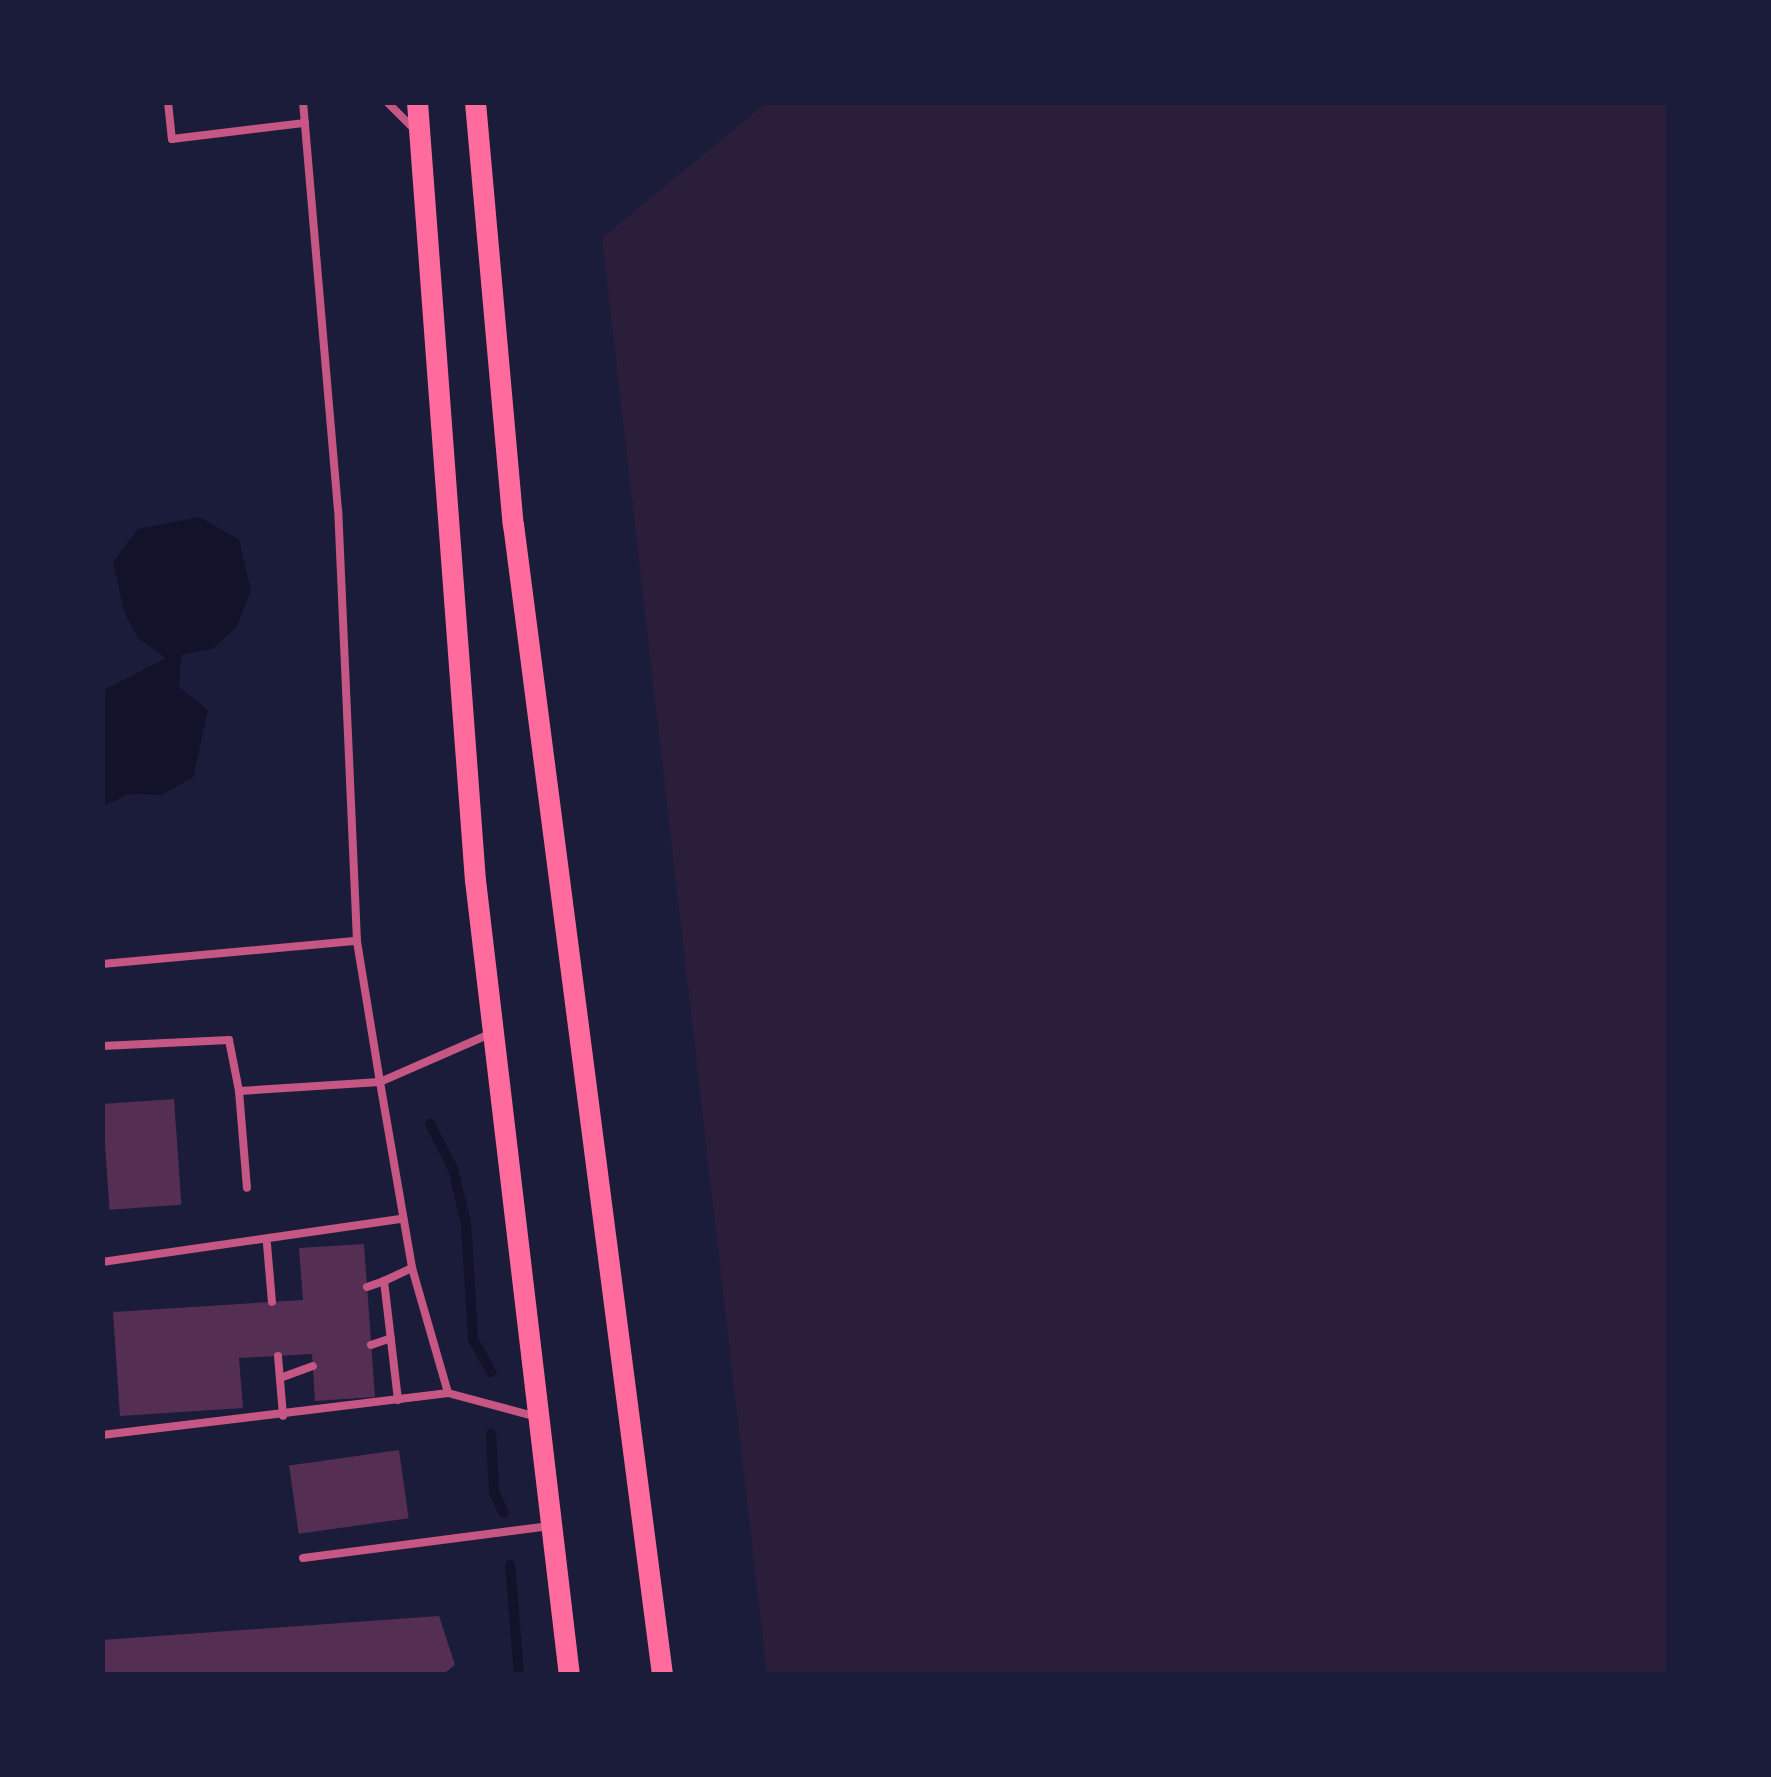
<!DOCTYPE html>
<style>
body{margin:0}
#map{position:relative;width:1771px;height:1777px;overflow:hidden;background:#1b1b3a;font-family:"Golos Text",sans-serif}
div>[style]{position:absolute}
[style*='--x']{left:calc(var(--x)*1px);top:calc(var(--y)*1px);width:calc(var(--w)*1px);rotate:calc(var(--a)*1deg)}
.green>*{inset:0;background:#2a1e3b}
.water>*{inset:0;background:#12122b}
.stream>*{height:10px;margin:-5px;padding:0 5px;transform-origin:5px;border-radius:5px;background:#12122b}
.building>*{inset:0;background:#542f53;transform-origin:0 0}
.service>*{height:8px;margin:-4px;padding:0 4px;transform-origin:4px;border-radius:4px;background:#c65784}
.primary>*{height:21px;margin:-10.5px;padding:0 10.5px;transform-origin:10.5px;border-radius:10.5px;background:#ff6b9d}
span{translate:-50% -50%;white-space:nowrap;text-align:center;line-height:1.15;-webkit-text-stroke:9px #1b1b3a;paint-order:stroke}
.frame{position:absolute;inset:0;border:105px solid #1b1b3a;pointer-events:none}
</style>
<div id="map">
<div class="green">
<div style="clip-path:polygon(767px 102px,1669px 102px,1669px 1675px,767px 1675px,602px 238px)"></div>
</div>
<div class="water">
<div style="clip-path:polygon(199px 517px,239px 540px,251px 590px,237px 626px,214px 648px,181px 655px,179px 687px,208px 710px,193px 777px,162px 795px,128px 794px,102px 807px,102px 691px,166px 658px,138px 638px,125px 614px,113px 562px,138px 529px)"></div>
</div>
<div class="stream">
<div style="--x:430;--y:1124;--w:51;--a:62.9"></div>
<div style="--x:453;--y:1169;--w:56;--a:76.5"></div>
<div style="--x:466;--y:1223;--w:116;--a:86.5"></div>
<div style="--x:473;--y:1339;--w:38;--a:61"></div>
<div style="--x:491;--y:1434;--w:58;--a:87"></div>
<div style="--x:494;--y:1492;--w:23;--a:65"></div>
<div style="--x:510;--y:1565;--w:110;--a:85.3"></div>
</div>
<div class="building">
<div style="left:174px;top:1099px;width:106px;height:72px;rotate:86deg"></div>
<div style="clip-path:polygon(364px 1244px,375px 1397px,315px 1401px,312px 1354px,239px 1358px,243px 1408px,120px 1416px,113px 1312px,303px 1300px,299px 1248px)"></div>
<div style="left:399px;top:1450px;width:69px;height:111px;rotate:82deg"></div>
<div style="clip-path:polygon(439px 1616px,455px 1665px,442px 1675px,102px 1675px,102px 1640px)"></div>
</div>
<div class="service">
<div style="--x:168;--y:102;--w:37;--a:84"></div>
<div style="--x:172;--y:139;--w:134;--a:-6.9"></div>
<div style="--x:387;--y:102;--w:34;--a:45"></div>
<div style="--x:102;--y:964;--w:256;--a:-5.2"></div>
<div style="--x:492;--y:1033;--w:122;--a:156.4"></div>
<div style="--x:380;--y:1082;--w:189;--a:80.2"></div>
<div style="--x:412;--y:1268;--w:130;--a:73.9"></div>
<div style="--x:448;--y:1393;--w:89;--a:15"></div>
<div style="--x:102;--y:1046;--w:127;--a:-2.7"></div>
<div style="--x:229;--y:1040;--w:52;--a:78.9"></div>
<div style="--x:239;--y:1091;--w:141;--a:-3.7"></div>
<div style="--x:380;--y:1082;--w:143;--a:-99.3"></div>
<div style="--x:357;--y:941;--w:431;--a:-92.5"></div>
<div style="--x:338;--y:510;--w:409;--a:-94.9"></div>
<div style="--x:239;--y:1091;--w:97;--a:85.3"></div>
<div style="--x:267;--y:1244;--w:58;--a:85.1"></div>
<div style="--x:102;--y:1262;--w:303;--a:-8.2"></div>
<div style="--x:367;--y:1287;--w:18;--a:-19"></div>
<div style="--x:371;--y:1345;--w:21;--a:-19"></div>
<div style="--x:278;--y:1356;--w:60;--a:85.2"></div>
<div style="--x:280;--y:1378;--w:35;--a:-20"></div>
<div style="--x:398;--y:1400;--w:120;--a:-96.7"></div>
<div style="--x:384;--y:1281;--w:31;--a:-25"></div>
<div style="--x:102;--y:1435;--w:349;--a:-6.9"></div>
<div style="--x:303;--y:1558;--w:249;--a:-7.4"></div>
</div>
<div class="primary">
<div style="--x:417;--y:102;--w:780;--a:85.74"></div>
<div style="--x:475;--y:880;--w:801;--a:83.26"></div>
<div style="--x:475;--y:102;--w:424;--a:84.9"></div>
<div style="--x:513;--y:524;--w:1161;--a:82.62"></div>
</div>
<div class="frame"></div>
</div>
